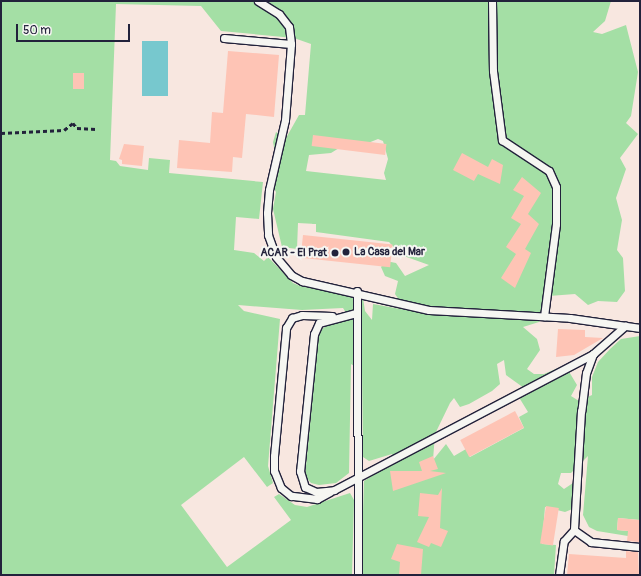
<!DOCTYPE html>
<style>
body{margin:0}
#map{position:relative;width:641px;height:576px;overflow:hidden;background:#f8e7e0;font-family:Pangolin,sans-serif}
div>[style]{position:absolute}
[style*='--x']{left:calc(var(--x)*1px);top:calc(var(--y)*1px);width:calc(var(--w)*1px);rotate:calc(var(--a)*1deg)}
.green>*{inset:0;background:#a4dfa5}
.water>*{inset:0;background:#77c8ce;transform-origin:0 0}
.building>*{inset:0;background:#fec4b5;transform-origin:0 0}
.path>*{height:2.5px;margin-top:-1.25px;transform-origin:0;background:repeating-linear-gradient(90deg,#22223b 0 4px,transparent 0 7px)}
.roads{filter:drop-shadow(1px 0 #22223b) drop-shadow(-1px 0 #22223b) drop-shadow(0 1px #22223b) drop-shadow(0 -1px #22223b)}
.lane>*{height:7px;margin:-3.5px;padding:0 3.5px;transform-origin:3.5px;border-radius:3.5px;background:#f6f6f2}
.dots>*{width:11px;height:11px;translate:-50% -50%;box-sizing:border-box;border:2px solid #f6f6f2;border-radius:50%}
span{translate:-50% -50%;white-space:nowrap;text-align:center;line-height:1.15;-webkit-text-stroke:4px #f6f6f2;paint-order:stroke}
.poi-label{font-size:11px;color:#22223b;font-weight:700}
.left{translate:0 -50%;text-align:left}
.right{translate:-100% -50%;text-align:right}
.frame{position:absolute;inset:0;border:2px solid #22223b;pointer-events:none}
.scale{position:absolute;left:16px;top:24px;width:114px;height:18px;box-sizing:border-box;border:2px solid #22223b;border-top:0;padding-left:5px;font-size:12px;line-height:14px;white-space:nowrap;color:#22223b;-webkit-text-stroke:3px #f6f6f2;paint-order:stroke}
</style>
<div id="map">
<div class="green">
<div style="clip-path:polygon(evenodd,1px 1px,611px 1px,605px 21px,593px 32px,602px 34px,626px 25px,638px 72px,631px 116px,626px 123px,638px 134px,620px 158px,626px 169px,616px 198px,622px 220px,617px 250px,623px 258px,625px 291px,617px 302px,598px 301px,588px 305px,575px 294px,549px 296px,544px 316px,539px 322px,523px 327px,537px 339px,540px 350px,527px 369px,534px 374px,544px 374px,565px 365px,577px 385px,571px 396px,579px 401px,592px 395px,592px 377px,598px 362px,610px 349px,621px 339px,640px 336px,640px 520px,618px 518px,617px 530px,628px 531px,628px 536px,597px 531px,589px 527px,583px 515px,588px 456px,571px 473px,561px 473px,558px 484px,564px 489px,573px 483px,575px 508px,565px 512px,545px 507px,542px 544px,556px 545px,554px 575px,361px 575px,364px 481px,393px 463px,392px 454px,369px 461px,363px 457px,362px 371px,351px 364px,349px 473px,336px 483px,319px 485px,311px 483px,305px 476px,319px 331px,332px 322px,350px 319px,343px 308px,302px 310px,238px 305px,244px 311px,280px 319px,268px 466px,273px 483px,267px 487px,244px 457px,181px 505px,227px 567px,291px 520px,274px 497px,279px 494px,295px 505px,307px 507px,350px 493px,354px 500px,352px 575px,1px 575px,1px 1px,116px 4px,201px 6px,221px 31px,294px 38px,311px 44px,305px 115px,299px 115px,286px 138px,276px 132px,273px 142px,276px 158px,269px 181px,276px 192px,273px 209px,282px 247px,297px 249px,298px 223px,316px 224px,316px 232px,389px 242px,401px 255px,429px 265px,405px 276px,396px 263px,386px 261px,381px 267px,385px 276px,398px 281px,395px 294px,406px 310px,373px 304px,372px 320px,365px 311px,363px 298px,300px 286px,293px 283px,268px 257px,264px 261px,254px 253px,234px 250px,236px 217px,259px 219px,263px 182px,169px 173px,170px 160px,149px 158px,148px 170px,120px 166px,116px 161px,110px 160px,116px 4px,1px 1px,378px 139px,383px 141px,388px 159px,384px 173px,386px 180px,306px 171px,309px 155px,331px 153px,344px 145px,358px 147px,378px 139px,1px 1px,504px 360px,506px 375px,524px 388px,520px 399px,528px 412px,519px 417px,524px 428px,470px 457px,466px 449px,454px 456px,446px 444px,433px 460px,435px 434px,450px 403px,454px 398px,460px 407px,469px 404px,492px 391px,500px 384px,497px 364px,504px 360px)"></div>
</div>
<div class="water">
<div style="left:142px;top:41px;width:26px;height:55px"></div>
</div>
<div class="building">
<div style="clip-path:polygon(228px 51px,279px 55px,274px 117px,246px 114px,242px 158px,233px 157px,232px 172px,177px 168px,179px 140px,210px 143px,212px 112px,223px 113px)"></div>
<div style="left:73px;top:73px;width:11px;height:16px"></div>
<div style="left:313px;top:135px;width:74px;height:11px;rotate:7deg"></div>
<div style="clip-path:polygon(124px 144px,144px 146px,142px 166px,122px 164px,122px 160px,119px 159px)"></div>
<div style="clip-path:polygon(462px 153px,488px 167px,492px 159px,503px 165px,500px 184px,478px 174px,474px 181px,453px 170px)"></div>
<div style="clip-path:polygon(522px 177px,541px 193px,528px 214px,539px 224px,525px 249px,531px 253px,515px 288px,501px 278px,516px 254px,506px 247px,521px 224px,511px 218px,524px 196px,513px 190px)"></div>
<div style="left:303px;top:235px;width:90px;height:23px;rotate:6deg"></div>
<div style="clip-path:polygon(558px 329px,585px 330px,585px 337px,603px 338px,574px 355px,556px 357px)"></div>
<div style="left:515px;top:411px;width:19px;height:62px;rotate:62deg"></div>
<div style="clip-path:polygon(433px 456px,438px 469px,430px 471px,446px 473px,393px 491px,390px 471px,422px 471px,419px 462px)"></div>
<div style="clip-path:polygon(442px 488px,440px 528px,448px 531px,441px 547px,431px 543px,429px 547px,417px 542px,429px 517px,418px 516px,420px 493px,438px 495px)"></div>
<div style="left:546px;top:506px;width:13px;height:38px;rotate:9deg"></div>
<div style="clip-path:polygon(618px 518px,640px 520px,639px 542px,627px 541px,628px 531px,617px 530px)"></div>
<div style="clip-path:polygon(397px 544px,423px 549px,421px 575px,399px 575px,400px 562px,391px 559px)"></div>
<div style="clip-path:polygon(626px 551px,638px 552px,639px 575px,567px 575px,569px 554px,626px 558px)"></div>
</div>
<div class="path">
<div style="--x:1;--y:133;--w:63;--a:-2.7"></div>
<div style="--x:64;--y:130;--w:11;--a:-38"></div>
<div style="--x:73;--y:123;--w:6;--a:51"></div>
<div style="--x:77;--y:128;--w:19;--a:3"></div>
</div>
<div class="roads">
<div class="lane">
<div style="--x:258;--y:1;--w:25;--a:32"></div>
<div style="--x:279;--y:14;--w:16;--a:52"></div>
<div style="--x:289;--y:27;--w:17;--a:83"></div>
<div style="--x:492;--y:1;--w:70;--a:89.2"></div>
<div style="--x:493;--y:71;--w:70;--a:82.6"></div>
<div style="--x:502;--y:140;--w:56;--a:33.4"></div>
<div style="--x:549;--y:171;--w:17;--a:66"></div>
<div style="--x:556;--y:187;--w:37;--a:90"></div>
<div style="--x:556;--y:224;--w:93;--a:97.4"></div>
<div style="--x:224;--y:38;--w:67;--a:5.1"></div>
<div style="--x:291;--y:44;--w:76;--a:94.5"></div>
<div style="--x:285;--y:120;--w:72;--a:102.9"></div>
<div style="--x:269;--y:190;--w:23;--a:95"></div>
<div style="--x:267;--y:213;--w:22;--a:87"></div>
<div style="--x:268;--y:235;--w:23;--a:70"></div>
<div style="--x:276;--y:257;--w:23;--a:50"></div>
<div style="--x:291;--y:275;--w:13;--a:29"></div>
<div style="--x:302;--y:281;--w:130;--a:12.9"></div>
<div style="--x:429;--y:310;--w:141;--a:3.2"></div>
<div style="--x:570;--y:318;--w:71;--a:8.1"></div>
<div style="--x:357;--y:291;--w:284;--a:89.8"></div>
<div style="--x:356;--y:313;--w:38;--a:165"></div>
<div style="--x:319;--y:323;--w:12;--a:114"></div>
<div style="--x:314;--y:334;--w:138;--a:95.8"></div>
<div style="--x:300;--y:471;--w:17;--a:73"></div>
<div style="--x:305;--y:487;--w:12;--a:24"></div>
<div style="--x:316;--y:492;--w:18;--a:-6"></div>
<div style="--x:334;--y:490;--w:293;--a:-27.7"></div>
<div style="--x:593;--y:354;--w:43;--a:-41.2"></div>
<div style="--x:593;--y:354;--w:20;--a:110"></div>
<div style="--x:586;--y:373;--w:38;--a:97"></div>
<div style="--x:581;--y:411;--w:119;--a:93.4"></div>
<div style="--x:574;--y:530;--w:21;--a:35"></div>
<div style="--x:591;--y:542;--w:49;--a:5.8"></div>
<div style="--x:330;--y:492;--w:15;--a:152"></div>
<div style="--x:317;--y:499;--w:26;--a:-173"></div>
<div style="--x:291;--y:496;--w:13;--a:-141"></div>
<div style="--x:281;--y:488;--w:18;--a:-112"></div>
<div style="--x:274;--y:471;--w:15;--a:-90"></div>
<div style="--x:274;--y:456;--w:129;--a:-84.6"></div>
<div style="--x:286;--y:328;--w:12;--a:-59"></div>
<div style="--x:292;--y:318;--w:10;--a:-17"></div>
<div style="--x:302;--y:315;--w:30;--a:2"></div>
<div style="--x:559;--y:575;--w:34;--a:-82"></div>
<div style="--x:564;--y:541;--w:15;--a:-48"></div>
</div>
</div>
<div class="dots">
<div style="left:346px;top:252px;background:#22223b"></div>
<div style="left:335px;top:253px;background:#22223b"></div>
</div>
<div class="poi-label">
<span class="left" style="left:354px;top:252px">La Casa del Mar</span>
<span class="right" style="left:327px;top:253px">ACAR - El Prat</span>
</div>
<div class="frame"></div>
<div class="scale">50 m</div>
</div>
